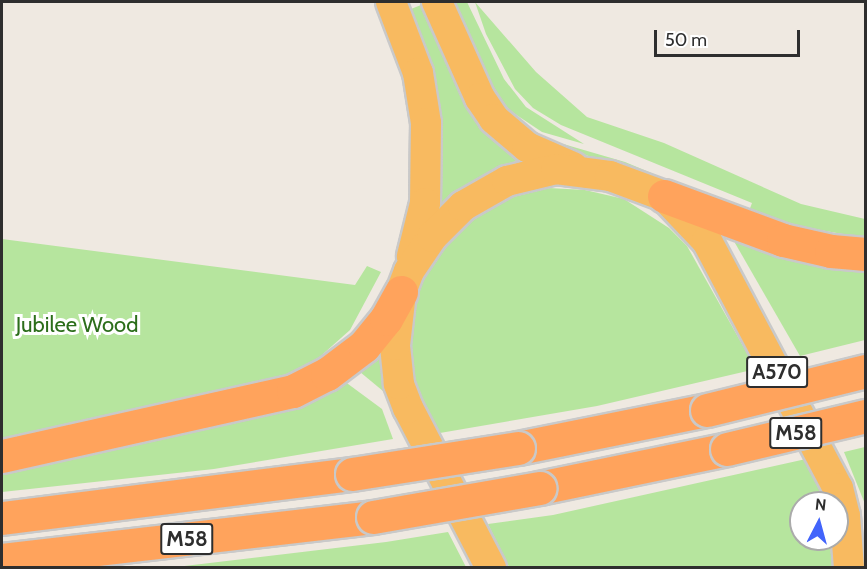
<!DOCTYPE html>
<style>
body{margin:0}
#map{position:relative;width:867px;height:569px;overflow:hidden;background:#efe9e1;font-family:Cabin,sans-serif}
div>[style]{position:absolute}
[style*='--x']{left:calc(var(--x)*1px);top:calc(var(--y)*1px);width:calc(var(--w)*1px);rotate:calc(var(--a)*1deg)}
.green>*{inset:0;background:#b6e59e}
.roads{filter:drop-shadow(2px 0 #c9c9c9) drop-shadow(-2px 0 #c9c9c9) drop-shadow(0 2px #c9c9c9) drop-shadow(0 -2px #c9c9c9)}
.trunk>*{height:30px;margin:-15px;padding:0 15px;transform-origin:15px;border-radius:15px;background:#f8ba60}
.motorway>*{height:33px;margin:-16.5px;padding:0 16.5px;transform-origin:16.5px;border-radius:16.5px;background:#ffa35c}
.bridges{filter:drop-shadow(2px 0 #c9c9c9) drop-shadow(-2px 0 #c9c9c9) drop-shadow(0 2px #c9c9c9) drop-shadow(0 -2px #c9c9c9)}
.motorway-bridge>*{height:33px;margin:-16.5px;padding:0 16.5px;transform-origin:16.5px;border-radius:16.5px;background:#ffa35c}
span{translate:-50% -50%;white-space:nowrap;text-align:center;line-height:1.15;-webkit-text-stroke:6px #fff;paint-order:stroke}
.shield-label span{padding:2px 4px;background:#fff;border:2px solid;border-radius:4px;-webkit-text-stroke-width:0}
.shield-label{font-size:21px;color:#2e2e2e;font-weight:700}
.park-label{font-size:22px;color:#2c6e1b}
.frame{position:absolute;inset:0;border:3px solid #2e2e2e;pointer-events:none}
.north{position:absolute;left:789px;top:491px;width:60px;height:60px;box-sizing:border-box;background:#fff;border:2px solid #ababab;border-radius:50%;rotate:6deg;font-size:16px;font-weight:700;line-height:24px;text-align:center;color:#2e2e2e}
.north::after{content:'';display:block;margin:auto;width:21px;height:27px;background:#4264fb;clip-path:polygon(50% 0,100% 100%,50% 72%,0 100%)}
.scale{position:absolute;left:654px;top:30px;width:146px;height:27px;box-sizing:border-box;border:3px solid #2e2e2e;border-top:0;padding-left:8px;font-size:18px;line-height:21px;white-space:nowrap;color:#2e2e2e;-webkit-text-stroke:4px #fff;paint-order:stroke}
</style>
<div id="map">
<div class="green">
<div style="clip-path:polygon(452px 2px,467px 2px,504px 79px,526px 107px,584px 144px,542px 132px,509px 110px,489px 83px)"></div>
<div style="clip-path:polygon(475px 2px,536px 72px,587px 117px,664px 143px,801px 204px,865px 219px,865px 238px,786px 224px,749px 211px,752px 203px,561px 125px,533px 108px,515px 89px,486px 34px)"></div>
<div style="clip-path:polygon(426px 3px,517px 160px,437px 212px,406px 11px)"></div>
<div style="clip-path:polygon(513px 121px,553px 141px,625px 162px,733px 207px,624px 165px,549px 146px)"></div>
<div style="clip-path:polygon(549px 188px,585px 190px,624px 199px,669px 228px,687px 246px,756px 369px,597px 406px,434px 434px,410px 386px,406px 360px,411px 305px,421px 280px,438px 250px,477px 212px,509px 198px)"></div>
<div style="clip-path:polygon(738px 236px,865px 266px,865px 340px,800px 356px,735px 243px)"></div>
<div style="clip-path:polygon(2px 239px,355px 285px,367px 266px,381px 272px,350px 330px,323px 354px,328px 361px,277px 382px,2px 442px)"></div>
<div style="clip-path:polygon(380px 342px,389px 396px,354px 367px)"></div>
<div style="clip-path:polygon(340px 378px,382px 409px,393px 439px,214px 469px,2px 492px,2px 465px)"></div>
<div style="clip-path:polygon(865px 447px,866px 447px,865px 504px,844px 452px)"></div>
<div style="clip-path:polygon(806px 459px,825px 503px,801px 503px,801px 539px,833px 539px,832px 567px,509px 567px,488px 524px,553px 515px)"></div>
<div style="clip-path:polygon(448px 532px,466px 567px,176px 567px,386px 542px)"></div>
</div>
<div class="roads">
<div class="trunk">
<div style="--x:391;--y:2;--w:76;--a:69.2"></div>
<div style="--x:418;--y:73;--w:51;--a:80.9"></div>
<div style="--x:426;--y:123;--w:80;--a:90.7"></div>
<div style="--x:425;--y:203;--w:55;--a:103.8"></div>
<div style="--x:437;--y:2;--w:105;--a:65.9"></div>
<div style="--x:480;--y:98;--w:25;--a:56"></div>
<div style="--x:494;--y:119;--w:43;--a:40.3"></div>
<div style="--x:527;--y:147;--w:50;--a:23.5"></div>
<div style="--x:491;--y:568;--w:180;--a:-117.4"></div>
<div style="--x:408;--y:408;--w:26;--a:-111"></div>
<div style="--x:399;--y:384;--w:39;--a:-96"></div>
<div style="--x:395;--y:345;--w:53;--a:-83.5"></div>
<div style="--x:401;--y:292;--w:22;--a:-69"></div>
<div style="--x:409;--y:271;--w:41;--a:-55.9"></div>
<div style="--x:432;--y:237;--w:44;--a:-45"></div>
<div style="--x:463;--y:206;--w:51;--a:-29.6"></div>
<div style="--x:507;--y:181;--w:50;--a:-13.8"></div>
<div style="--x:556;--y:169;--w:54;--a:7.4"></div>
<div style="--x:610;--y:176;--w:58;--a:20.3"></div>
<div style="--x:664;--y:196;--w:62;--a:46.3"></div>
<div style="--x:707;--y:241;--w:280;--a:62.1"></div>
<div style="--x:838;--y:488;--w:29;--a:76"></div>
<div style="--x:845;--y:516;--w:52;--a:85.6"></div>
</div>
<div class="motorway">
<div style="--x:664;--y:196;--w:127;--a:20.3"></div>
<div style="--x:783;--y:240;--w:49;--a:12.9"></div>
<div style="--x:831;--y:251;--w:35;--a:5"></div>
<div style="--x:518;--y:448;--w:193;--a:-11.4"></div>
<div style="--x:2;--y:456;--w:298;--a:-12.6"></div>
<div style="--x:293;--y:391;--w:38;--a:-27"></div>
<div style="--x:327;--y:374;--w:46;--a:-37.1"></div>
<div style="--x:364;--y:346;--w:35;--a:-51"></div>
<div style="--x:386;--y:319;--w:31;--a:-61"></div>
<div style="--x:539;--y:488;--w:192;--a:-11.7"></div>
<div style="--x:2;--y:518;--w:353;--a:-7.2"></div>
<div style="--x:2;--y:560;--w:373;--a:-6.6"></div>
</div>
</div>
<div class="bridges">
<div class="motorway-bridge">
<div style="--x:707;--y:410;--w:164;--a:-13.8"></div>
<div style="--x:727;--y:449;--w:143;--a:-13.4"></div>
<div style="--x:352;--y:474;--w:168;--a:-8.9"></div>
<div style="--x:373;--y:517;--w:169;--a:-9.9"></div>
</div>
</div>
<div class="shield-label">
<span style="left:777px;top:372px">A570</span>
<span style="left:796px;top:433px">M58</span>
<span style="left:187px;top:539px">M58</span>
</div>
<div class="park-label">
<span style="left:77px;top:325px">Jubilee Wood</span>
</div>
<div class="frame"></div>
<div class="north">N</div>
<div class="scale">50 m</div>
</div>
